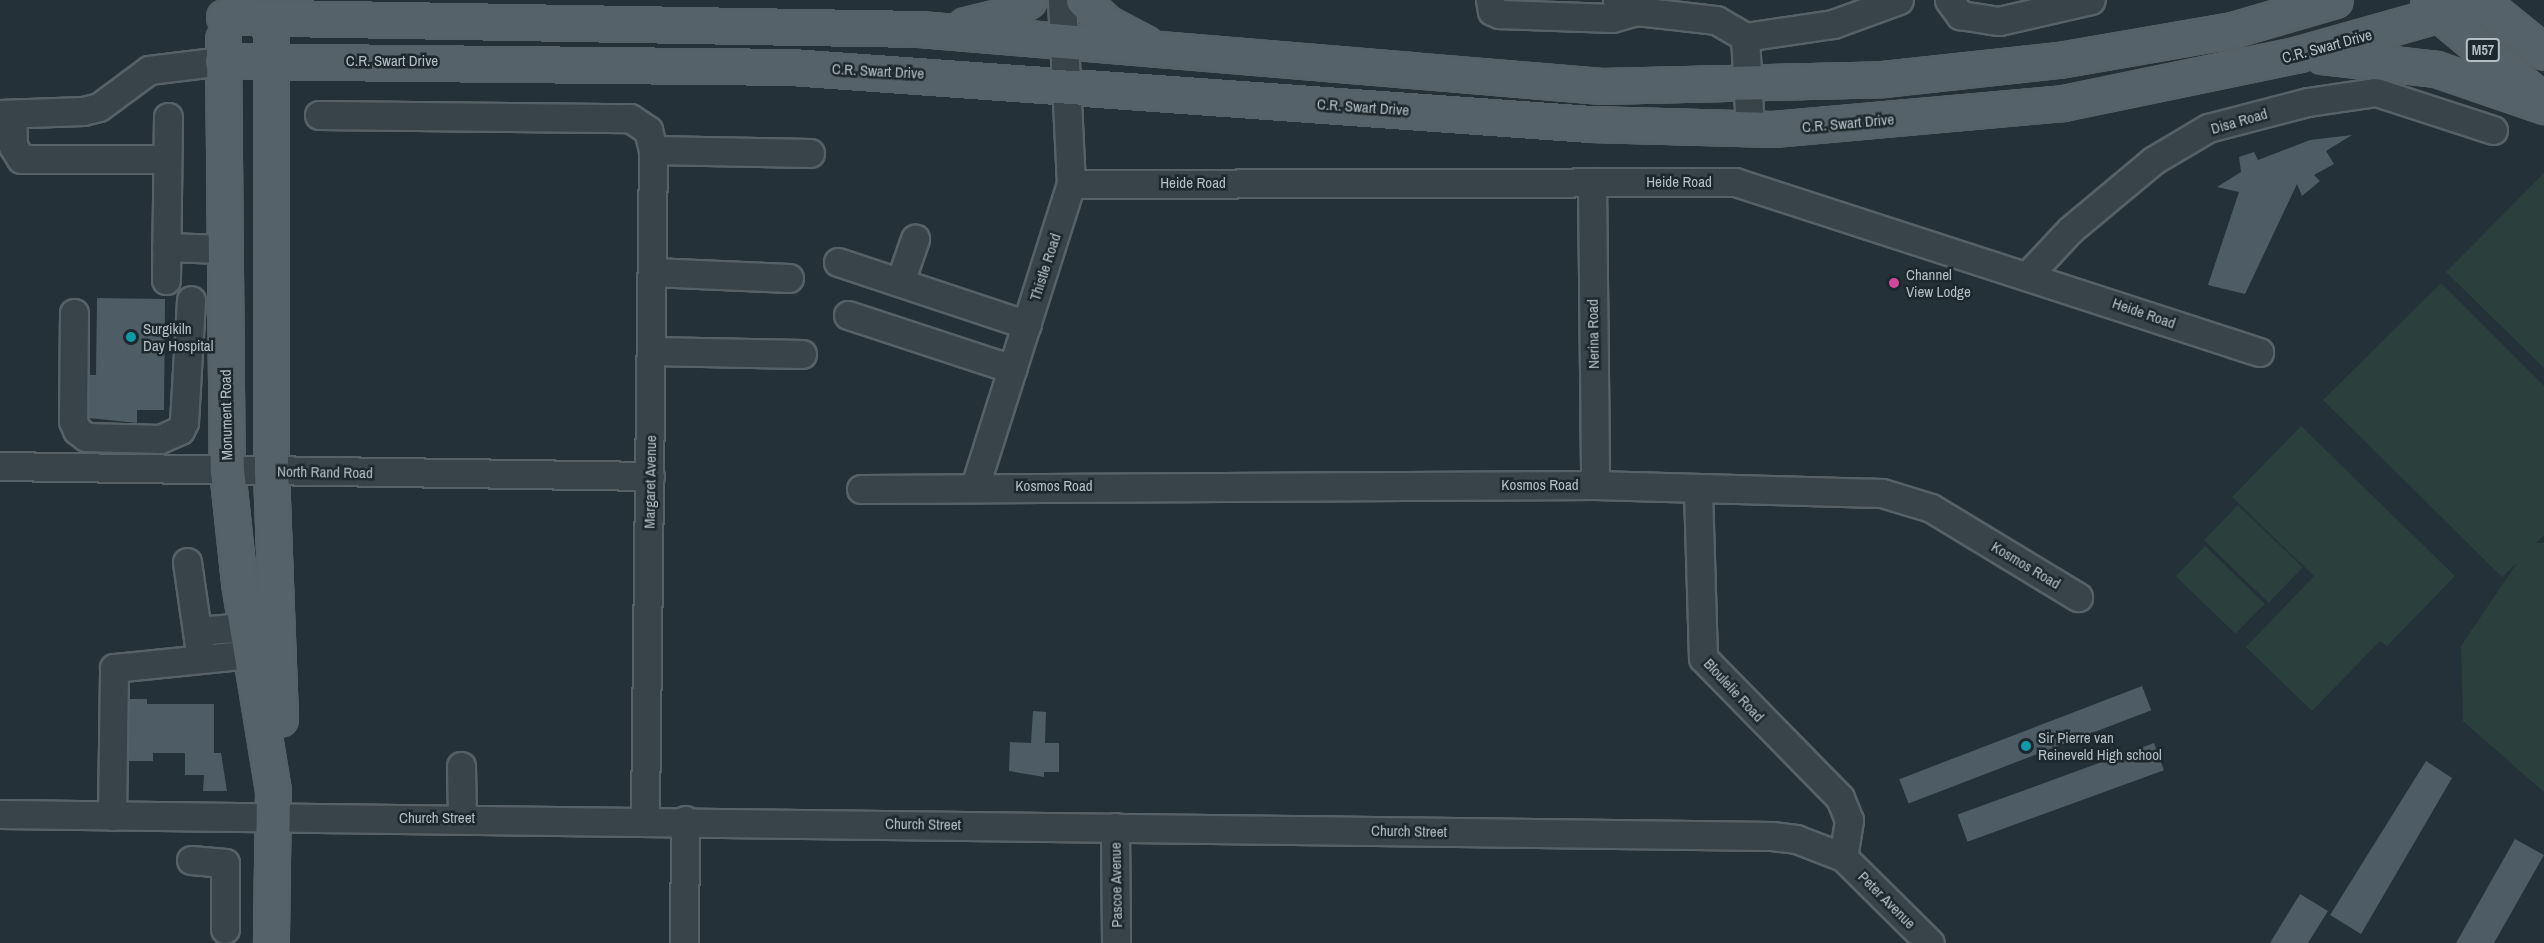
<!DOCTYPE html>
<style>
body{margin:0}
#map{position:relative;width:2544px;height:943px;overflow:hidden;background:#253139;font-family:"Archivo Narrow",sans-serif}
div>[style]{position:absolute}
[style*='--x']{left:calc(var(--x)*1px);top:calc(var(--y)*1px);width:calc(var(--w)*1px);rotate:calc(var(--a)*1deg)}
.green>*{inset:0;background:#2b3f3c;transform-origin:0 0}
.building>*{inset:0;background:#4e5c65;transform-origin:0 0}
.roads{filter:drop-shadow(2px 0 #566167) drop-shadow(-2px 0 #566167) drop-shadow(0 2px #566167) drop-shadow(0 -2px #566167)}
.minor>*{height:27px;margin:-13.5px;padding:0 13.5px;transform-origin:13.5px;border-radius:13.5px;background:#38434a}
.major>*{height:33px;margin:-16.5px;padding:0 16.5px;transform-origin:16.5px;border-radius:16.5px;background:#566269}
.dots>*{width:16px;height:16px;translate:-50% -50%;box-sizing:border-box;border:3px solid #1d282e;border-radius:50%}
span{translate:-50% -50%;white-space:nowrap;text-align:center;line-height:1.15;-webkit-text-stroke:5px #1d282e;paint-order:stroke}
.shield-label span{padding:2px 4px;background:#1d282e;border:2px solid;border-radius:4px;-webkit-text-stroke-width:0}
.shield-label{font-size:14px;color:#b4bec5;font-weight:700}
.street-label{font-size:15px;color:#b4bec5}
.poi-label{font-size:15px;color:#b4bec5}
.left{translate:0 -50%;text-align:left}
</style>
<div id="map">
<div class="green">
<div style="clip-path:polygon(2544px 173px,2544px 368px,2446px 272px)"></div>
<div style="clip-path:polygon(2441px 283px,2544px 386px,2544px 535px,2536px 543px,2544px 543px,2544px 792px,2463px 721px,2461px 646px,2517px 563px,2502px 577px,2323px 400px)"></div>
<div style="clip-path:polygon(2301px 426px,2455px 576px,2387px 646px,2380px 641px,2312px 711px,2246px 647px,2314px 576px,2232px 497px)"></div>
<div style="left:2238px;top:505px;width:90px;height:49px;rotate:44deg"></div>
<div style="left:2205px;top:546px;width:83px;height:42px;rotate:44deg"></div>
</div>
<div class="building">
<div style="clip-path:polygon(2352px 135px,2326px 151px,2334px 164px,2314px 175px,2320px 181px,2302px 196px,2297px 184px,2245px 294px,2208px 285px,2239px 192px,2217px 187px,2241px 172px,2239px 157px,2254px 152px,2258px 160px,2310px 140px)"></div>
<div style="clip-path:polygon(97px 298px,165px 299px,164px 410px,137px 410px,137px 423px,89px 418px,89px 375px,96px 375px)"></div>
<div style="left:2142px;top:686px;width:26px;height:260px;rotate:69deg"></div>
<div style="clip-path:polygon(129px 699px,147px 699px,147px 704px,214px 704px,214px 753px,221px 753px,227px 791px,203px 791px,204px 775px,185px 775px,185px 753px,153px 753px,153px 761px,128px 761px)"></div>
<div style="clip-path:polygon(1033px 711px,1046px 712px,1045px 743px,1059px 743px,1059px 772px,1044px 772px,1044px 777px,1009px 771px,1010px 742px,1031px 743px)"></div>
<div style="left:2154px;top:743px;width:29px;height:209px;rotate:70deg"></div>
<div style="clip-path:polygon(2426px 761px,2452px 778px,2361px 934px,2330px 915px)"></div>
<div style="clip-path:polygon(2515px 839px,2544px 855px,2494px 943px,2456px 943px)"></div>
<div style="clip-path:polygon(2300px 894px,2328px 911px,2308px 943px,2270px 943px)"></div>
</div>
<div class="roads">
<div class="minor">
<div style="--x:1490;--y:0;--w:11;--a:80"></div>
<div style="--x:1492;--y:11;--w:8;--a:23"></div>
<div style="--x:1499;--y:14;--w:113;--a:2"></div>
<div style="--x:1612;--y:18;--w:26;--a:-16"></div>
<div style="--x:1617;--y:0;--w:23;--a:29"></div>
<div style="--x:1637;--y:11;--w:80;--a:6.5"></div>
<div style="--x:1716;--y:20;--w:34;--a:30"></div>
<div style="--x:1745;--y:37;--w:89;--a:-8.4"></div>
<div style="--x:1833;--y:24;--w:70;--a:-20"></div>
<div style="--x:1949;--y:0;--w:19;--a:54"></div>
<div style="--x:1960;--y:15;--w:39;--a:9"></div>
<div style="--x:1999;--y:21;--w:94;--a:-12.9"></div>
<div style="--x:1745;--y:37;--w:91;--a:86.9"></div>
<div style="--x:0;--y:114;--w:83;--a:-2.1"></div>
<div style="--x:83;--y:111;--w:16;--a:-14"></div>
<div style="--x:99;--y:107;--w:62;--a:-36.5"></div>
<div style="--x:149;--y:70;--w:74;--a:-7"></div>
<div style="--x:12;--y:114;--w:32;--a:88"></div>
<div style="--x:13;--y:146;--w:15;--a:58"></div>
<div style="--x:21;--y:159;--w:145;--a:0"></div>
<div style="--x:319;--y:115;--w:311;--a:0.6"></div>
<div style="--x:630;--y:118;--w:22;--a:34"></div>
<div style="--x:648;--y:130;--w:21;--a:76"></div>
<div style="--x:653;--y:150;--w:669;--a:90.69"></div>
<div style="--x:653;--y:150;--w:157;--a:1.1"></div>
<div style="--x:1592;--y:182;--w:303;--a:89.4"></div>
<div style="--x:1071;--y:184;--w:664;--a:-0.17"></div>
<div style="--x:1735;--y:182;--w:551;--a:17.97"></div>
<div style="--x:166;--y:247;--w:57;--a:2"></div>
<div style="--x:838;--y:262;--w:199;--a:18.4"></div>
<div style="--x:652;--y:272;--w:137;--a:2.5"></div>
<div style="--x:2029;--y:274;--w:60;--a:-47"></div>
<div style="--x:2070;--y:230;--w:109;--a:-39.8"></div>
<div style="--x:2154;--y:160;--w:63;--a:-30.7"></div>
<div style="--x:2208;--y:128;--w:103;--a:-14.6"></div>
<div style="--x:2308;--y:102;--w:69;--a:-8.4"></div>
<div style="--x:2376;--y:92;--w:123;--a:18"></div>
<div style="--x:166;--y:280;--w:163;--a:-89.3"></div>
<div style="--x:900;--y:282;--w:46;--a:-70.8"></div>
<div style="--x:74;--y:313;--w:108;--a:90.5"></div>
<div style="--x:73;--y:421;--w:10;--a:66"></div>
<div style="--x:77;--y:430;--w:11;--a:38"></div>
<div style="--x:86;--y:437;--w:74;--a:1.5"></div>
<div style="--x:160;--y:439;--w:22;--a:-24"></div>
<div style="--x:180;--y:430;--w:9;--a:-63"></div>
<div style="--x:184;--y:422;--w:122;--a:-86.7"></div>
<div style="--x:848;--y:315;--w:173;--a:18.2"></div>
<div style="--x:651;--y:351;--w:151;--a:1.1"></div>
<div style="--x:0;--y:466;--w:650;--a:0.88"></div>
<div style="--x:975;--y:486;--w:317;--a:-72.4"></div>
<div style="--x:1071;--y:184;--w:184;--a:-92.8"></div>
<div style="--x:861;--y:489;--w:734;--a:-0.31"></div>
<div style="--x:1595;--y:485;--w:287;--a:1.6"></div>
<div style="--x:1882;--y:493;--w:51;--a:17"></div>
<div style="--x:1931;--y:508;--w:172;--a:31.2"></div>
<div style="--x:1698;--y:490;--w:168;--a:88.3"></div>
<div style="--x:1703;--y:658;--w:196;--a:45.6"></div>
<div style="--x:1840;--y:798;--w:24;--a:68"></div>
<div style="--x:1849;--y:820;--w:37;--a:99"></div>
<div style="--x:187;--y:562;--w:98;--a:81.8"></div>
<div style="--x:197;--y:631;--w:49;--a:-4.7"></div>
<div style="--x:461;--y:766;--w:52;--a:88.9"></div>
<div style="--x:0;--y:814;--w:1772;--a:0.71"></div>
<div style="--x:1772;--y:836;--w:24;--a:7"></div>
<div style="--x:1796;--y:839;--w:50;--a:21"></div>
<div style="--x:1843;--y:857;--w:122;--a:44.7"></div>
<div style="--x:112;--y:816;--w:148;--a:-89.2"></div>
<div style="--x:114;--y:668;--w:138;--a:-5.8"></div>
<div style="--x:1115;--y:827;--w:116;--a:89.5"></div>
<div style="--x:191;--y:860;--w:34;--a:5"></div>
<div style="--x:225;--y:863;--w:66;--a:90"></div>
<div style="--x:684;--y:943;--w:123;--a:-89.5"></div>
</div>
<div class="major">
<div style="--x:1083;--y:0;--w:33;--a:44"></div>
<div style="--x:1107;--y:23;--w:43;--a:27.8"></div>
<div style="--x:2480;--y:0;--w:82;--a:39.1"></div>
<div style="--x:2428;--y:5;--w:141;--a:39.8"></div>
<div style="--x:224;--y:17;--w:695;--a:0.99"></div>
<div style="--x:919;--y:29;--w:685;--a:4.77"></div>
<div style="--x:1602;--y:86;--w:281;--a:-1.4"></div>
<div style="--x:1883;--y:79;--w:177;--a:-6.2"></div>
<div style="--x:2059;--y:60;--w:176;--a:-9.8"></div>
<div style="--x:2232;--y:30;--w:107;--a:-16.2"></div>
<div style="--x:965;--y:25;--w:42;--a:-13.7"></div>
<div style="--x:1006;--y:15;--w:27;--a:-33"></div>
<div style="--x:223;--y:39;--w:431;--a:89.5"></div>
<div style="--x:227;--y:470;--w:114;--a:83.9"></div>
<div style="--x:239;--y:583;--w:211;--a:80.7"></div>
<div style="--x:273;--y:791;--w:152;--a:90.8"></div>
<div style="--x:271;--y:39;--w:433;--a:90"></div>
<div style="--x:271;--y:472;--w:247;--a:87.9"></div>
<div style="--x:2322;--y:56;--w:115;--a:6.5"></div>
<div style="--x:2436;--y:69;--w:114;--a:18.9"></div>
<div style="--x:222;--y:61;--w:569;--a:0.6"></div>
<div style="--x:791;--y:67;--w:801;--a:4.08"></div>
<div style="--x:1590;--y:124;--w:183;--a:1.6"></div>
<div style="--x:1773;--y:129;--w:291;--a:-5.1"></div>
<div style="--x:2063;--y:103;--w:241;--a:-11.7"></div>
<div style="--x:2299;--y:54;--w:198;--a:-15.8"></div>
</div>
</div>
<div class="dots">
<div style="left:1894px;top:283px;background:#d1479c"></div>
<div style="left:131px;top:337px;background:#0f9aa8"></div>
<div style="left:2026px;top:746px;background:#0f9aa8"></div>
</div>
<div class="shield-label">
<span style="left:2483px;top:50px">M57</span>
</div>
<div class="street-label">
<span style="left:2327px;top:46px;rotate:-15deg">C.R. Swart Drive</span>
<span style="left:392px;top:61px">C.R. Swart Drive</span>
<span style="left:878px;top:71px;rotate:3deg">C.R. Swart Drive</span>
<span style="left:1363px;top:107px;rotate:4deg">C.R. Swart Drive</span>
<span style="left:2239px;top:121px;rotate:-16deg">Disa Road</span>
<span style="left:1848px;top:123px;rotate:-5deg">C.R. Swart Drive</span>
<span style="left:1679px;top:182px">Heide Road</span>
<span style="left:1193px;top:183px">Heide Road</span>
<span style="left:1045px;top:267px;rotate:-72deg">Thistle Road</span>
<span style="left:2144px;top:313px;rotate:19deg">Heide Road</span>
<span style="left:1593px;top:334px;rotate:-91deg">Nerina Road</span>
<span style="left:226px;top:415px;rotate:-91deg">Monument Road</span>
<span style="left:325px;top:472px;rotate:1deg">North Rand Road</span>
<span style="left:650px;top:482px;rotate:-89deg">Margaret Avenue</span>
<span style="left:1540px;top:485px">Kosmos Road</span>
<span style="left:1054px;top:486px">Kosmos Road</span>
<span style="left:2026px;top:565px;rotate:31deg">Kosmos Road</span>
<span style="left:1734px;top:690px;rotate:47deg">Bloulelie Road</span>
<span style="left:437px;top:818px">Church Street</span>
<span style="left:923px;top:824px;rotate:1deg">Church Street</span>
<span style="left:1409px;top:831px;rotate:1deg">Church Street</span>
<span style="left:1116px;top:885px;rotate:-91deg">Pascoe Avenue</span>
<span style="left:1887px;top:900px;rotate:45deg">Peter Avenue</span>
</div>
<div class="poi-label">
<span class="left" style="left:1906px;top:283px">Channel<br>View Lodge</span>
<span class="left" style="left:143px;top:337px">Surgikiln<br>Day Hospital</span>
<span class="left" style="left:2038px;top:746px">Sir Pierre van<br>Reineveld High school</span>
</div>
</div>
